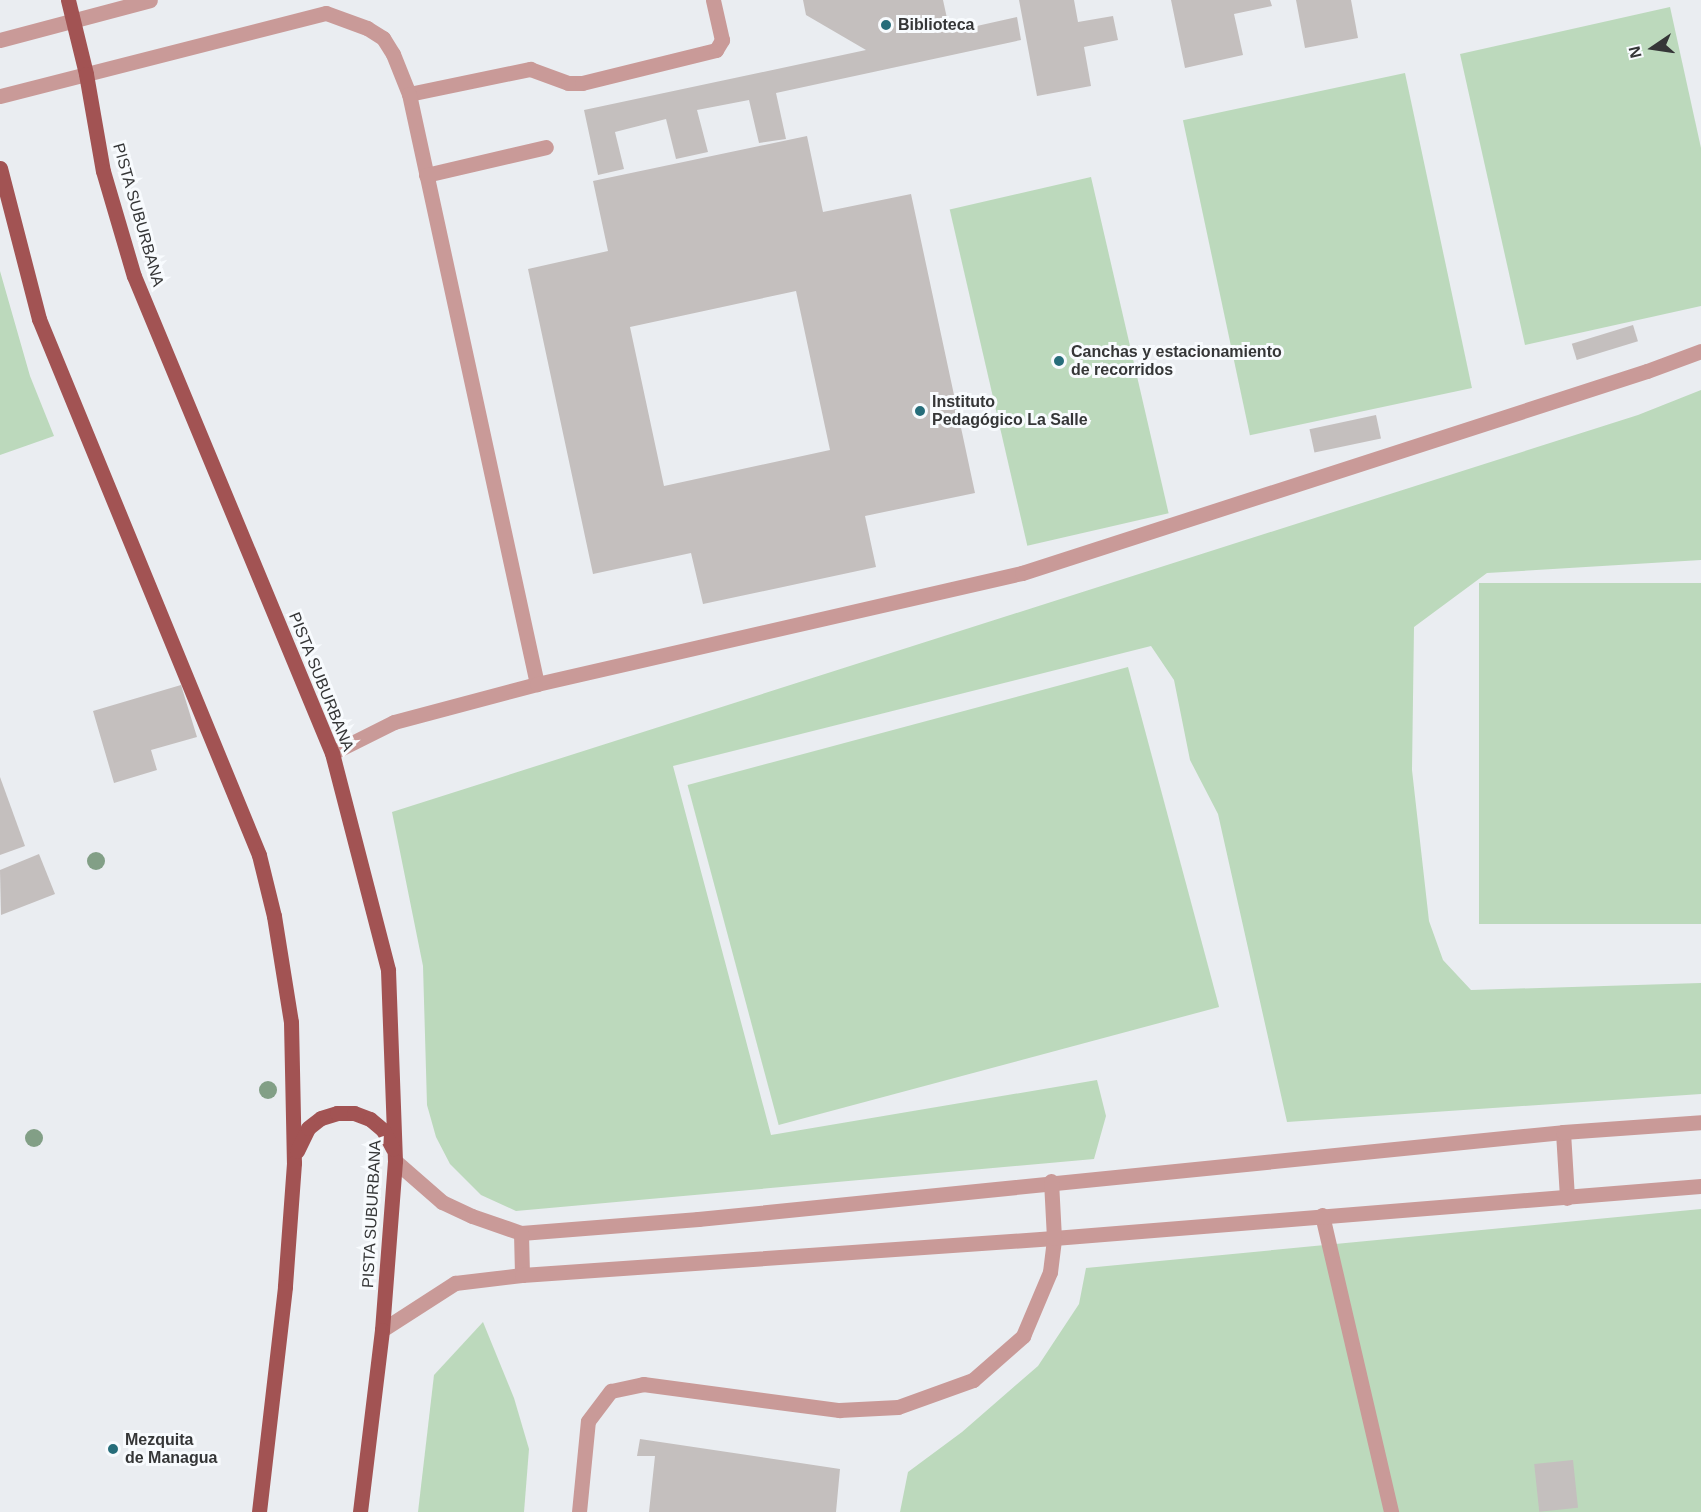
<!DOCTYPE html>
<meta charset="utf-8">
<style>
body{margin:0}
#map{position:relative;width:1701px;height:1512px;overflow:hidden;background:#eaedf1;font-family:Helvetica,sans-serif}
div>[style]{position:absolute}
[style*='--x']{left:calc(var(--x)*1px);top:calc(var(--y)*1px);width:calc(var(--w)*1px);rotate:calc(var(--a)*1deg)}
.green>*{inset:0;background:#bcd9bc;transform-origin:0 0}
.building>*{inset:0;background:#c4bfbe;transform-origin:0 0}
.service>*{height:15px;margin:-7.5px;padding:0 7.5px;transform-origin:7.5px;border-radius:7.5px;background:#c99a98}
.primary>*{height:15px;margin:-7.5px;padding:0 7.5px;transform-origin:7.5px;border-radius:7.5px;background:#a25353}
.trees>*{width:18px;height:18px;margin:-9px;border-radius:50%;background:#829f86}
.dots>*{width:16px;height:16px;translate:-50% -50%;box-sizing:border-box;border:3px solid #f8fbfe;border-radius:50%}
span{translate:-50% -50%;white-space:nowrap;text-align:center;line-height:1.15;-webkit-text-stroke:6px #f8fbfe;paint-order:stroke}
.poi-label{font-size:16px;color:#353637;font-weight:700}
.left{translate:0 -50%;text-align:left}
.street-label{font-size:16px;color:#353637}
.north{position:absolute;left:1623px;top:18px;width:60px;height:60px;-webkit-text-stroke:4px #f8fbfe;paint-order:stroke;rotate:257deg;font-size:16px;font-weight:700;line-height:24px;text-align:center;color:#353637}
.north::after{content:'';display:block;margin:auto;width:21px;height:27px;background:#353637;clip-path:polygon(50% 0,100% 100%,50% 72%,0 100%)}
</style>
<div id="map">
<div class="green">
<div style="clip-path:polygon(1670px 7px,1701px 148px,1701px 306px,1525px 345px,1460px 54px)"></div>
<div style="left:1405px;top:73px;width:322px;height:227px;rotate:78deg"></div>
<div style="left:1091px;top:177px;width:345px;height:145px;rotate:77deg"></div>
<div style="clip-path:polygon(0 271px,30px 376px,54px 436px,0 455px)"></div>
<div style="clip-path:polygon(1701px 390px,1701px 560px,1487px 573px,1414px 627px,1412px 770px,1429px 921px,1443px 960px,1471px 990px,1701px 983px,1701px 1094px,1287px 1122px,1218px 814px,1190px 760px,1174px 680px,1151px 646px,673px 766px,771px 1135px,1097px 1080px,1106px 1116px,1094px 1159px,516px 1211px,481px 1195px,450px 1164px,436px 1137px,427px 1105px,423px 966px,392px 812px,1638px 415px)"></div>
<div style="left:1701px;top:583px;width:341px;height:222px;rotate:90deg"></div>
<div style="left:1128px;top:667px;width:352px;height:456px;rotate:75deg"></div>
<div style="clip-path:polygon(1701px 1209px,1701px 1512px,900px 1512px,908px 1472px,962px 1432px,1038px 1366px,1079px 1304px,1086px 1268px)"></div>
<div style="clip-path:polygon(483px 1322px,514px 1398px,529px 1449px,524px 1512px,418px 1512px,434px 1375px)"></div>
</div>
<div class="building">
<div style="clip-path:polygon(803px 0,943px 0,950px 32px,1017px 17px,1021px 40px,776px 93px,786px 139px,759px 143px,749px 100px,697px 110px,708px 152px,676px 159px,666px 119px,615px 132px,624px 169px,598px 175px,584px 110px,866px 50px,806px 15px)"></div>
<div style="clip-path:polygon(1019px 0,1074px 0,1078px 22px,1113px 16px,1118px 40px,1084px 47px,1091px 86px,1037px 96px)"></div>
<div style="clip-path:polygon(1171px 0,1270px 0,1272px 6px,1234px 14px,1243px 55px,1185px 68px)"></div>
<div style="clip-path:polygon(1296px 0,1351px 0,1358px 38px,1305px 48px)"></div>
<div style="clip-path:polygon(evenodd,807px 136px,823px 212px,911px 194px,975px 493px,865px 516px,876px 567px,703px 604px,691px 553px,593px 574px,528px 269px,608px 251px,593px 181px,807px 136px,796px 291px,830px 450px,664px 486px,630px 327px,796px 291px)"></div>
<div style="left:1633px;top:325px;width:17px;height:64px;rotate:73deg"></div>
<div style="left:1376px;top:415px;width:24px;height:68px;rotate:78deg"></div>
<div style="clip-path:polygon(181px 685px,197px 737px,151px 750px,157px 770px,114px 783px,93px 711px)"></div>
<div style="clip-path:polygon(0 777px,25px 846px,0 855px)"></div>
<div style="clip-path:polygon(39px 854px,55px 894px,1px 915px,0 870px)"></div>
<div style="clip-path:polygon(640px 1439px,840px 1469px,836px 1512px,649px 1512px,655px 1456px,637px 1456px)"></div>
<div style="left:1573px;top:1460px;width:48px;height:39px;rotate:84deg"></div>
</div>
<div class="service">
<div style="--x:0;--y:40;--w:155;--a:-14.9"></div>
<div style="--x:409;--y:94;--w:124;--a:-11.7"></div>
<div style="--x:530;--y:69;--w:40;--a:20.2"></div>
<div style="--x:568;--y:83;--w:14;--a:0"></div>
<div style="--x:582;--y:83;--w:138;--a:-13.8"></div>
<div style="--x:716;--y:50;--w:12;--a:-59"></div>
<div style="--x:722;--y:40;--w:41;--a:-102.7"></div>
<div style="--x:0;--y:96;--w:336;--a:-14.3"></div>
<div style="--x:326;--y:13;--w:44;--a:20.1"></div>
<div style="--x:367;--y:28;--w:19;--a:32"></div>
<div style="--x:383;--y:38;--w:19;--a:58"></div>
<div style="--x:393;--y:54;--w:43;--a:68.2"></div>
<div style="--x:409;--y:94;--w:604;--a:77.76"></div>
<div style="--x:537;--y:684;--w:148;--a:165.1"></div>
<div style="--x:394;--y:722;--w:69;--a:153.4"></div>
<div style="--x:426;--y:175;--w:123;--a:-13.1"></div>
<div style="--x:537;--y:684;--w:498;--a:-12.9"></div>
<div style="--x:1022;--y:573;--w:657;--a:-17.91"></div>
<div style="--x:1647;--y:371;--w:58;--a:-20.3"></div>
<div style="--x:1563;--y:1132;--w:66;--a:86.5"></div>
<div style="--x:395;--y:1161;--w:62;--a:41.1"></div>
<div style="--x:442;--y:1202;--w:33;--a:25"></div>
<div style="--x:472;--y:1216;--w:52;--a:19.1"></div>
<div style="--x:521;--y:1233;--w:178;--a:-4.5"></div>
<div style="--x:698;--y:1219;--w:869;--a:-5.74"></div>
<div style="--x:1563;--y:1132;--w:138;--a:-4.1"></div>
<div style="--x:1322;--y:1215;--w:305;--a:76.9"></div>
<div style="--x:521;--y:1233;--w:42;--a:88.6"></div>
<div style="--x:382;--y:1330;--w:87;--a:-32.8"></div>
<div style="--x:455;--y:1283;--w:67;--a:-6.8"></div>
<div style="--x:522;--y:1275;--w:533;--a:-3.98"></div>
<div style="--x:1054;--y:1238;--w:649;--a:-4.6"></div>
<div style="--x:579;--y:1512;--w:91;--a:-84.4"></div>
<div style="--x:588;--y:1421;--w:38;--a:-53"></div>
<div style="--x:611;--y:1391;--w:33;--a:-12"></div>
<div style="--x:643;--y:1384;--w:198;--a:7.6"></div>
<div style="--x:839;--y:1410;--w:59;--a:-2.9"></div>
<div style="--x:898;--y:1407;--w:80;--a:-19.8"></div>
<div style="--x:973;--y:1380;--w:67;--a:-41.3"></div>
<div style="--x:1023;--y:1336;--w:69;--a:-67.1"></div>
<div style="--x:1050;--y:1272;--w:34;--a:-83"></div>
<div style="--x:1054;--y:1238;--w:57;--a:-93"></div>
</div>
<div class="primary">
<div style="--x:68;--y:0;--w:76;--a:76.3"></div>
<div style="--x:86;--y:74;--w:98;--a:80.1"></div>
<div style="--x:103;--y:171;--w:109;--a:73.6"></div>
<div style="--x:134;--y:276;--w:516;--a:67.46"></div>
<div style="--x:332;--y:753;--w:224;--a:75.5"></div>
<div style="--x:388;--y:970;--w:191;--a:87.9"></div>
<div style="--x:395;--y:1161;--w:169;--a:94.4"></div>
<div style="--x:382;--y:1330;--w:183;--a:96.9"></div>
<div style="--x:0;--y:168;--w:156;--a:75.5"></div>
<div style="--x:39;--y:319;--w:579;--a:67.68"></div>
<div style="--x:259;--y:855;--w:63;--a:76.2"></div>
<div style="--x:274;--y:916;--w:107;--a:80.9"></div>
<div style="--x:291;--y:1022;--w:141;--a:88.8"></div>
<div style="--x:294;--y:1163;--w:124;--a:94.2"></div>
<div style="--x:285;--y:1287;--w:226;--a:96.6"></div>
<div style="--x:297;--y:1151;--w:25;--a:-64"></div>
<div style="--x:308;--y:1128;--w:16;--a:-38"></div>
<div style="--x:321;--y:1118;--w:17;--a:-17"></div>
<div style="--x:337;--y:1113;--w:17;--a:0"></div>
<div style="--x:354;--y:1113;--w:17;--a:21"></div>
<div style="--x:370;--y:1119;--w:17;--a:40"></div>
<div style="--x:383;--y:1130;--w:21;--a:62"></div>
</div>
<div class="trees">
<div style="left:96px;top:861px"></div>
<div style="left:268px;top:1090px"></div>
<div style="left:34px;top:1138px"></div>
</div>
<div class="dots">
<div style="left:886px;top:25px;background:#266d7a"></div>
<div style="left:1059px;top:361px;background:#266d7a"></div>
<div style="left:920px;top:411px;background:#266d7a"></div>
<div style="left:113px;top:1449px;background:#266d7a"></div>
</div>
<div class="poi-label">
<span class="left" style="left:898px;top:25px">Biblioteca</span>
<span class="left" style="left:1071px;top:361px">Canchas y estacionamiento<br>de recorridos</span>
<span class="left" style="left:932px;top:411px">Instituto<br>Pedagógico La Salle</span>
<span class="left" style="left:125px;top:1449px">Mezquita<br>de Managua</span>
</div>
<div class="street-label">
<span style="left:138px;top:215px;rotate:74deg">PISTA SUBURBANA</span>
<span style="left:321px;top:682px;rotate:68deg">PISTA SUBURBANA</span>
<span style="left:372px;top:1214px;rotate:-87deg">PISTA SUBURBANA</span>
</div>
<div class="north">N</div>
</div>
